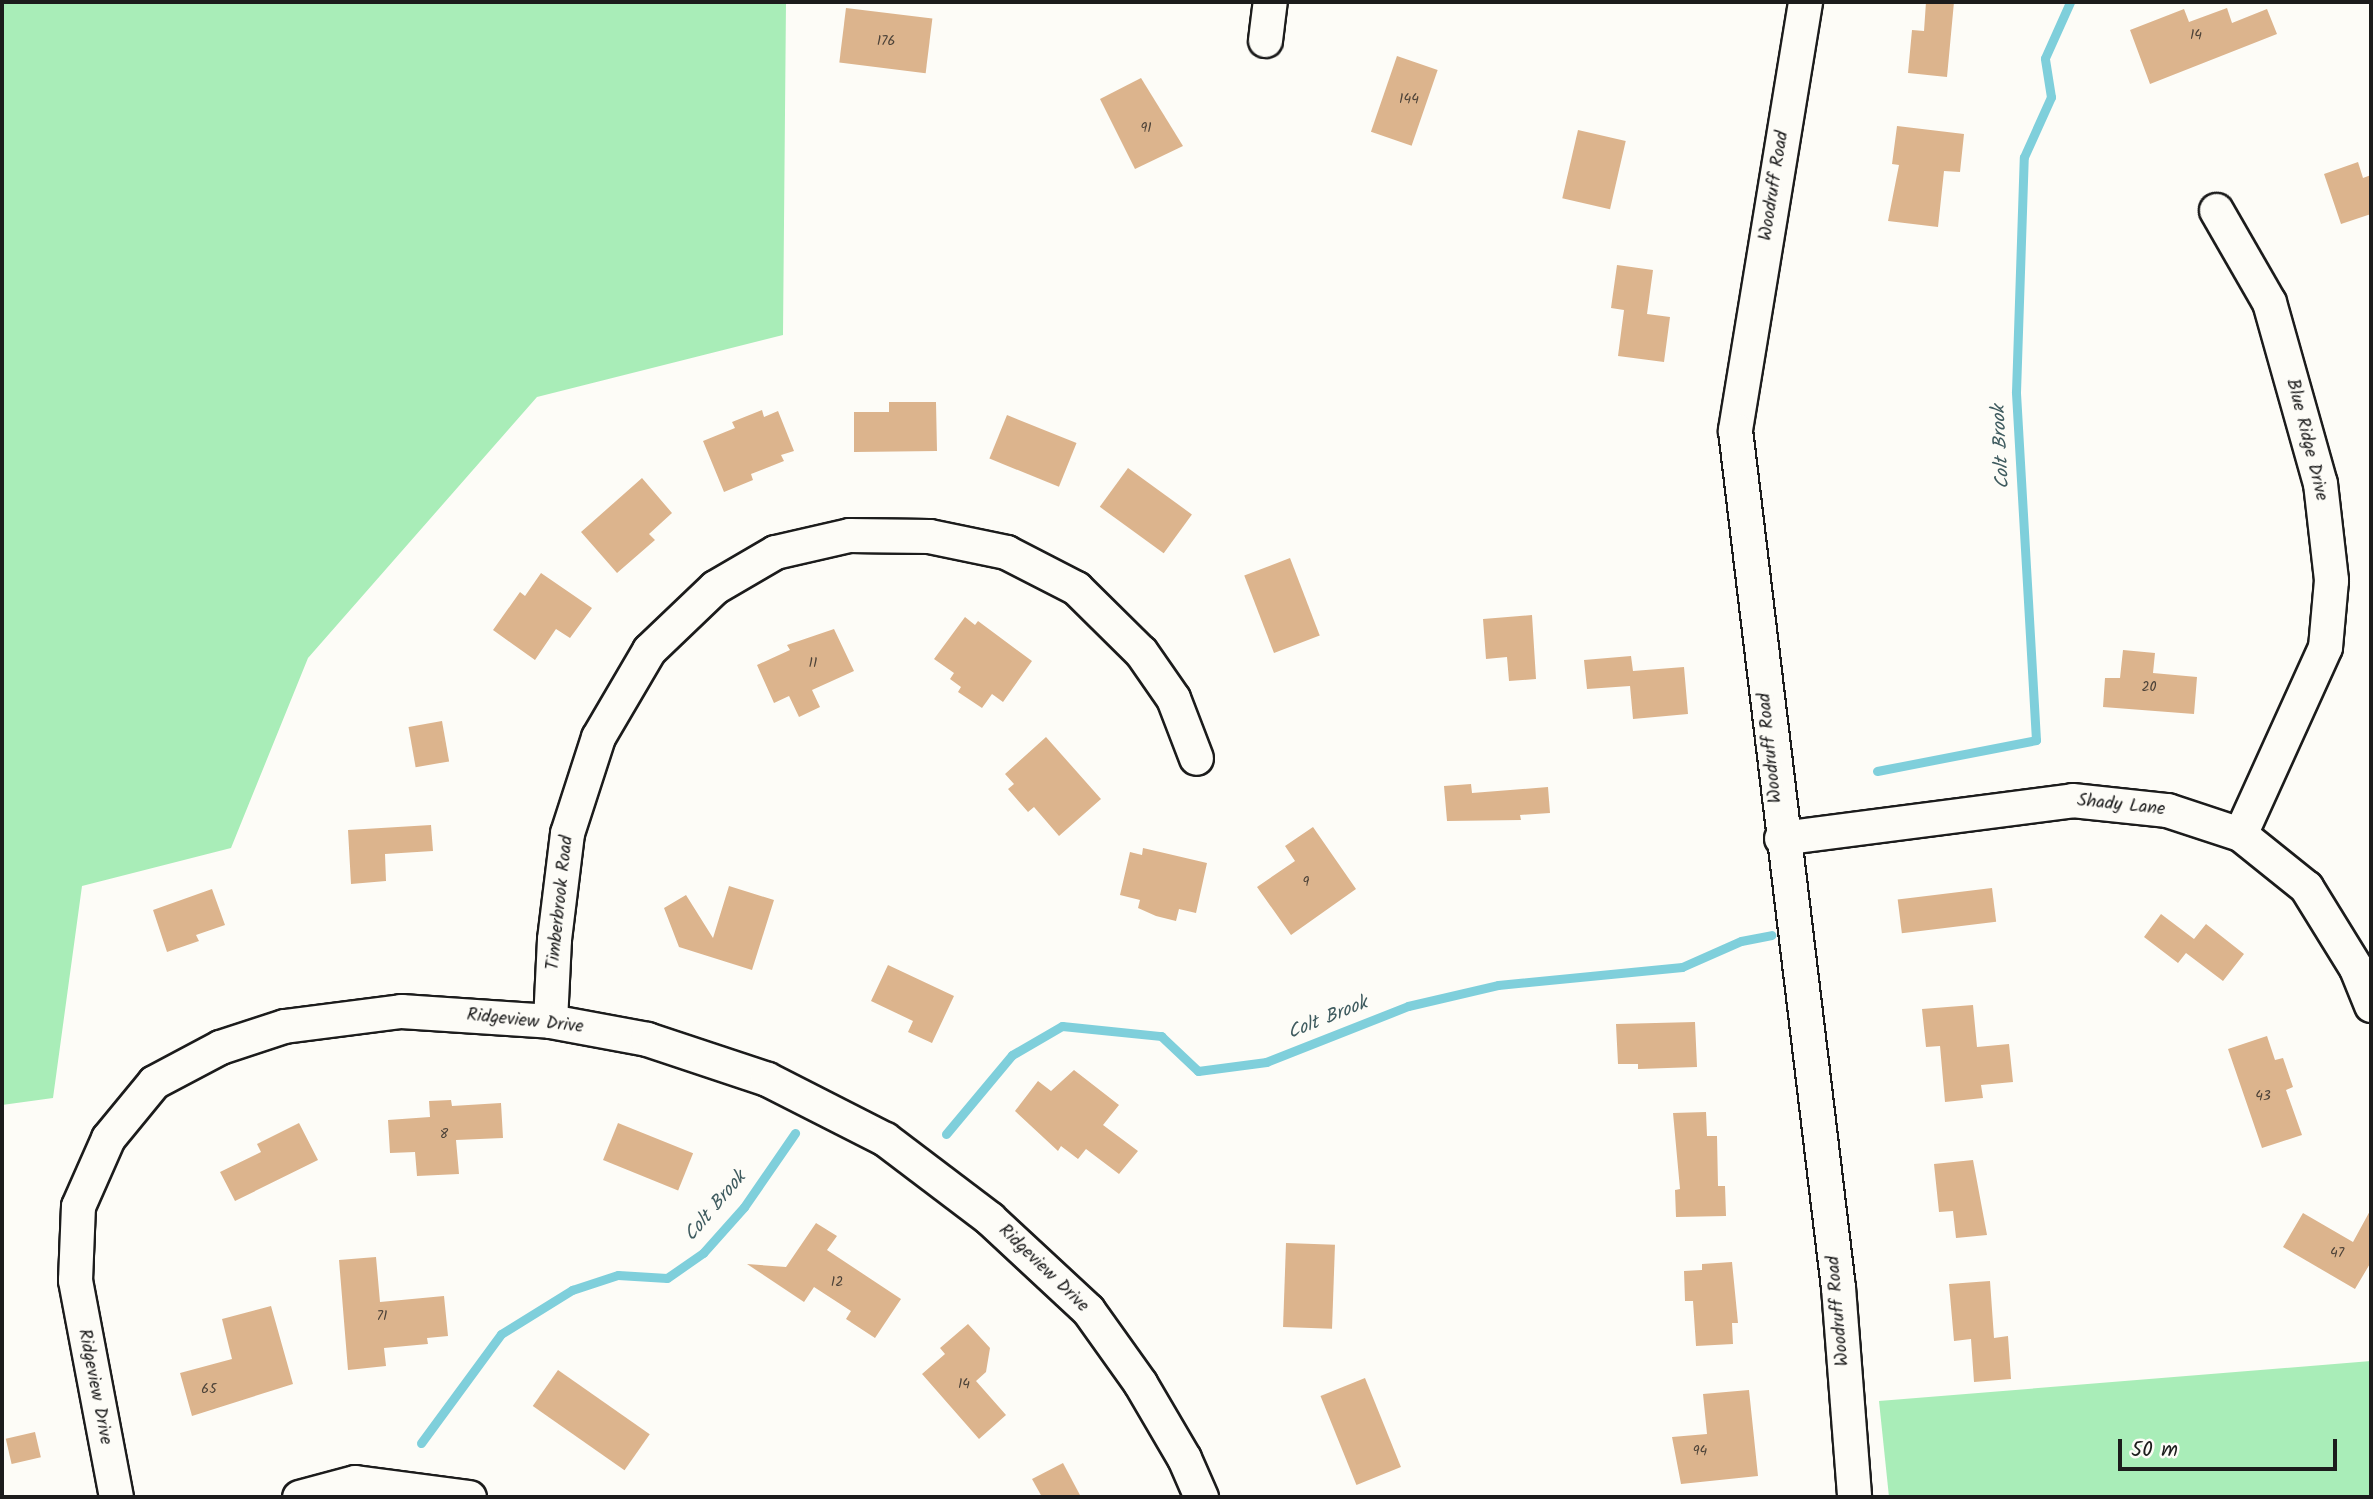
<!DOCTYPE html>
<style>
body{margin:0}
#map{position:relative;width:2373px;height:1499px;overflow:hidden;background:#fdfcf7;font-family:Kalam,sans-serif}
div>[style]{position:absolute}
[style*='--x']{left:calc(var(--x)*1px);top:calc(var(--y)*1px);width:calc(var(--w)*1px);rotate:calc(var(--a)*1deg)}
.green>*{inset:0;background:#a9edb8}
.stream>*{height:9px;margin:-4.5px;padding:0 4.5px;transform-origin:4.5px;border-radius:4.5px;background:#7fcfdb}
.building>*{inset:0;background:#dcb48d;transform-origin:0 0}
.roads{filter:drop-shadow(2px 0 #1c1c1c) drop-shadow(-2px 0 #1c1c1c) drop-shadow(0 2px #1c1c1c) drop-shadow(0 -2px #1c1c1c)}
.minor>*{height:33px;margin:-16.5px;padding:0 16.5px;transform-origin:16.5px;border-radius:16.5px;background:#fdfcf7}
span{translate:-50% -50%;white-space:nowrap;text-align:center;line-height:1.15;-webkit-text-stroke:7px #fdfcf7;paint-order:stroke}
.number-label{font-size:14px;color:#4c4238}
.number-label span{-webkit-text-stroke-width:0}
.street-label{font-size:18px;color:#1c1c1c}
.water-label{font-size:19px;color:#3f5b5f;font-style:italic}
.frame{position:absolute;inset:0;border:4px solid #1c1c1c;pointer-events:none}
.scale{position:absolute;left:2118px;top:1439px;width:219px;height:32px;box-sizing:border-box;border:4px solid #1c1c1c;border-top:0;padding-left:9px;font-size:21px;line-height:24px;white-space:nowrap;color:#1c1c1c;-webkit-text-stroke:5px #fdfcf7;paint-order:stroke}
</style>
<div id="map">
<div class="green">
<div style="clip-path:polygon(2px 2px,786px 2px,783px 335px,537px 397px,308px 658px,231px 848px,82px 886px,53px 1098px,2px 1105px)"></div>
<div style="clip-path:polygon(2371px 1361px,2371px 1497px,1889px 1497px,1879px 1401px)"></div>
</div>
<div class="stream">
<div style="--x:1877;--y:771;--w:162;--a:-11"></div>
<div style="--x:2036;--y:740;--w:349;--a:-93.3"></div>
<div style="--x:2016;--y:392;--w:235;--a:-88.1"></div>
<div style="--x:2024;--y:157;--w:66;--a:-65.8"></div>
<div style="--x:2051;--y:97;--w:39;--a:-99"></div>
<div style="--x:2045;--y:58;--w:61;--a:-65.9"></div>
<div style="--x:946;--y:1134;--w:103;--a:-50.1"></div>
<div style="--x:1012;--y:1055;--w:58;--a:-30.1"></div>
<div style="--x:1062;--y:1026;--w:100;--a:5.8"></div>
<div style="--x:1161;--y:1036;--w:51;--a:43.4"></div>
<div style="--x:1198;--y:1071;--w:69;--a:-7.5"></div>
<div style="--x:1266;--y:1062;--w:153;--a:-21.5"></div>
<div style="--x:1408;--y:1006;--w:92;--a:-13.1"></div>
<div style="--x:1498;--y:985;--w:185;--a:-5.6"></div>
<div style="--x:1682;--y:967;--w:64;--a:-23.8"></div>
<div style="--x:1741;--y:941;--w:31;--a:-11"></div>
<div style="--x:421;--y:1443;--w:135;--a:-53.7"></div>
<div style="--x:501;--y:1334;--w:84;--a:-31.8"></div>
<div style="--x:572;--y:1290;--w:48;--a:-18.1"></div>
<div style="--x:618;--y:1275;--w:49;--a:3.5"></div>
<div style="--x:667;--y:1278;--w:44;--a:-34.8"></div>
<div style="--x:703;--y:1253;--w:62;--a:-48.3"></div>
<div style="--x:744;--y:1207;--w:90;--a:-55.4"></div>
</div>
<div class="building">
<div style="clip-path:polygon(1926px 2px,1954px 2px,1947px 77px,1908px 73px,1912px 30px,1924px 31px)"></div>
<div style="left:846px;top:8px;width:87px;height:55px;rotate:7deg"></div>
<div style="clip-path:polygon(2227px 8px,2232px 23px,2267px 9px,2277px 34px,2150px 84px,2130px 30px,2184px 9px,2189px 22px)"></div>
<div style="left:1397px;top:56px;width:43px;height:80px;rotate:19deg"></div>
<div style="clip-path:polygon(1141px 78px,1183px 146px,1135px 169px,1100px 99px)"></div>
<div style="clip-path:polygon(1897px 126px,1964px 134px,1960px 172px,1944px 171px,1938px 227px,1888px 221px,1899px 165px,1892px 164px)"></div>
<div style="left:1578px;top:130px;width:49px;height:70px;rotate:13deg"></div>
<div style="clip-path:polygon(2358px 162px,2363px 178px,2371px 175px,2371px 214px,2341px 224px,2324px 174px)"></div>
<div style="clip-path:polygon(1617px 265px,1653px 270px,1647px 314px,1670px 317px,1664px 362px,1618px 356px,1624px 310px,1611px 308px)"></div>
<div style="clip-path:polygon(889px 402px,936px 402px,937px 451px,854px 452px,854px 412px,889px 412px)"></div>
<div style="clip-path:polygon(762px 410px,764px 417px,778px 411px,794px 451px,781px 455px,784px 461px,751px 474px,753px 480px,724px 492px,703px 441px,735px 428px,732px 422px)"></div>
<div style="left:1007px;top:415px;width:75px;height:47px;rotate:22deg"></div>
<div style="left:1128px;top:468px;width:79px;height:48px;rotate:36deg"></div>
<div style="clip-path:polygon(642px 478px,672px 513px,649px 534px,655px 540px,617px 573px,581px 532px)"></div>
<div style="left:1290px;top:558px;width:83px;height:49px;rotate:69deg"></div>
<div style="clip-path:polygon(541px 573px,592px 608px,570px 638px,556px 629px,535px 660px,493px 630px,520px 592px,525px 596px)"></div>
<div style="clip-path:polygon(1532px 615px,1536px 679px,1509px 681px,1507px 657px,1486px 659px,1483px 619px)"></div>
<div style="clip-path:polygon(965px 617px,975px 625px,978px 621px,1032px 661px,1003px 702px,992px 694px,982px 708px,958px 692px,961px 687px,950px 679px,954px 673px,934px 659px)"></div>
<div style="clip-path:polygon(834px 629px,854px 671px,812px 690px,820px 707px,799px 717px,789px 696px,774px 703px,757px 665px,790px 650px,787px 645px)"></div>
<div style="clip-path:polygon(2123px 650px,2155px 653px,2153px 673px,2197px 677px,2194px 714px,2103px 707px,2105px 678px,2120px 678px)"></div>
<div style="clip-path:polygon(1631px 656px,1633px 671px,1684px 667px,1688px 714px,1633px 719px,1630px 686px,1587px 689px,1584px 660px)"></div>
<div style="left:442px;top:721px;width:41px;height:34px;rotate:80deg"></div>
<div style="clip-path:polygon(1046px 737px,1101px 799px,1059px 836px,1034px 807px,1028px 812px,1008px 789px,1014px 784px,1005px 774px)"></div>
<div style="clip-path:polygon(1471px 784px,1472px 793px,1548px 787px,1550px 813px,1520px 815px,1521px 820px,1447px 821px,1444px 786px)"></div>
<div style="clip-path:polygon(431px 825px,433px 851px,385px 854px,386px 881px,351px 884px,348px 830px)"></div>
<div style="clip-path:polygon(1313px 827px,1356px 889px,1291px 935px,1257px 887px,1295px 861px,1285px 846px)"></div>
<div style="clip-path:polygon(1143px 848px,1207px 863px,1196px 913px,1179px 909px,1176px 921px,1156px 916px,1138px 908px,1140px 900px,1120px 895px,1130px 852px,1142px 855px)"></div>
<div style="clip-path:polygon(729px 886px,774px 900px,752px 970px,679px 947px,664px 908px,686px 895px,713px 938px)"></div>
<div style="left:1992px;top:888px;width:34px;height:95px;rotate:83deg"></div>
<div style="clip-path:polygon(212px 889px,225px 925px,196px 935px,199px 941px,167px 952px,153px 910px)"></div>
<div style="clip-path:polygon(2161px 914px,2194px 939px,2206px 924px,2244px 954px,2223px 981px,2186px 953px,2178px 963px,2144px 937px)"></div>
<div style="clip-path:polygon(888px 965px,954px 996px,932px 1043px,908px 1032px,913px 1021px,871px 1001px)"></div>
<div style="clip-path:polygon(1973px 1005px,1977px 1047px,2009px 1044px,2013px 1082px,1981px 1085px,1983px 1098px,1945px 1102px,1940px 1046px,1926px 1047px,1922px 1009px)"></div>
<div style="clip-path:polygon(1695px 1022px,1697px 1067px,1638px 1069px,1638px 1064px,1618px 1064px,1616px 1024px)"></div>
<div style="clip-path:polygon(2267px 1036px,2275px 1060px,2283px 1058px,2293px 1087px,2286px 1090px,2302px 1135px,2262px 1148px,2228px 1049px)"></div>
<div style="clip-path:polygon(1074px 1070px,1119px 1105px,1103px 1125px,1138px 1151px,1119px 1174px,1086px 1149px,1078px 1159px,1061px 1146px,1058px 1151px,1015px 1111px,1038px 1081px,1051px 1091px)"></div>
<div style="clip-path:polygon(451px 1100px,452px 1106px,501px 1103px,503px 1138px,456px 1140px,459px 1174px,417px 1176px,415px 1152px,390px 1153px,388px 1120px,430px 1117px,429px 1101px)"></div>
<div style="clip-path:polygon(1706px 1112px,1707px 1136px,1717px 1136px,1718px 1186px,1725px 1186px,1726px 1216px,1676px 1217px,1675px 1190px,1680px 1189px,1673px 1113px)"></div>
<div style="clip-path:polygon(299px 1123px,318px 1160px,235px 1201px,220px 1172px,261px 1152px,257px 1144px)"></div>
<div style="left:618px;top:1123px;width:81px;height:40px;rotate:22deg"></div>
<div style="clip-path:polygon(1973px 1160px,1987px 1235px,1956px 1238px,1953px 1211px,1939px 1212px,1934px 1164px)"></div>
<div style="clip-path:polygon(2371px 1209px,2371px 1262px,2355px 1289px,2283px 1247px,2303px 1213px,2353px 1242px)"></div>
<div style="clip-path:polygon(816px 1223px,837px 1236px,827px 1250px,901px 1299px,875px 1338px,846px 1319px,851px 1311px,814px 1287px,804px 1302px,747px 1264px,786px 1267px)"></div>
<div style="left:1286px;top:1243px;width:49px;height:84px;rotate:2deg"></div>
<div style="clip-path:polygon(376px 1257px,380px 1302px,444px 1296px,448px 1336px,427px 1338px,428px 1344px,384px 1348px,386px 1366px,348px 1370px,339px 1260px)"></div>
<div style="clip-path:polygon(1732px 1262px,1738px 1323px,1732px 1323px,1733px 1344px,1696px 1346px,1693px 1301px,1685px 1301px,1684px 1271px,1702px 1270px,1702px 1264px)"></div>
<div style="clip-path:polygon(1990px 1281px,1994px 1338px,2008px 1336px,2011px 1379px,1974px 1382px,1971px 1339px,1954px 1341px,1949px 1284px)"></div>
<div style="clip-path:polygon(271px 1306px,293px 1384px,192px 1416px,180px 1373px,232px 1359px,222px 1319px)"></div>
<div style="clip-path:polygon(968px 1324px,990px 1348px,986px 1372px,976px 1381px,1006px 1415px,979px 1439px,922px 1374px,945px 1354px,940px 1348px)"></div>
<div style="left:558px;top:1370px;width:112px;height:44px;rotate:35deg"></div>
<div style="left:1365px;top:1378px;width:96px;height:48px;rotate:68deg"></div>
<div style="clip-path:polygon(1749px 1390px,1758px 1476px,1681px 1484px,1672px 1437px,1707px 1434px,1703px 1394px)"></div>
<div style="left:35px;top:1432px;width:26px;height:30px;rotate:77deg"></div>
<div style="clip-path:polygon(1063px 1463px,1081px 1497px,1042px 1497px,1032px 1479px)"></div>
</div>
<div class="roads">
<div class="minor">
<div style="--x:1805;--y:2;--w:434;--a:99.3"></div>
<div style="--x:1735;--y:430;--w:863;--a:83.15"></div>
<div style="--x:1838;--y:1287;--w:211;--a:85.6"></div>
<div style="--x:1265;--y:40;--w:38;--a:-83"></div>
<div style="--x:2216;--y:210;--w:106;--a:60.1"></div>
<div style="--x:2269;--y:302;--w:188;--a:74.3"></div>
<div style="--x:2320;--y:483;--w:98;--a:83.5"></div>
<div style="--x:2331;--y:580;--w:67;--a:95.1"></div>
<div style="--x:2325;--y:647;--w:205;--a:114.4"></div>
<div style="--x:1781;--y:838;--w:293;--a:-7.4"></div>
<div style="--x:2072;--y:800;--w:96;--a:6"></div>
<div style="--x:2167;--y:810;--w:77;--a:18.2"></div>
<div style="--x:2240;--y:834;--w:85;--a:38.8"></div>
<div style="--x:2306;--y:887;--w:95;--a:58.3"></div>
<div style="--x:2356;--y:968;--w:40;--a:68"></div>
<div style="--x:550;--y:1021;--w:82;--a:-87.2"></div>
<div style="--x:554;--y:939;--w:107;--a:-83"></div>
<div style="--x:567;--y:833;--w:101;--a:-72.1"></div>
<div style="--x:598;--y:737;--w:101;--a:-59.6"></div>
<div style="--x:649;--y:650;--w:91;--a:-43.7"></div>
<div style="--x:715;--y:587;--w:69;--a:-30.3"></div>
<div style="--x:775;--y:552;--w:76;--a:-12.9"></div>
<div style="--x:849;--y:535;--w:80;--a:0.7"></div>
<div style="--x:929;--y:536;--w:79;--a:11.7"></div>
<div style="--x:1006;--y:552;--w:79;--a:27.2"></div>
<div style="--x:1076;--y:588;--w:91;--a:44.6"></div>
<div style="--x:1141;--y:652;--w:56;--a:55.2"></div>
<div style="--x:1173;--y:698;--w:64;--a:69"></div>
<div style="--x:116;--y:1497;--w:221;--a:-100.7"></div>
<div style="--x:75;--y:1280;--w:74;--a:-87.7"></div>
<div style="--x:78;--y:1206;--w:74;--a:-66.2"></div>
<div style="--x:108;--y:1138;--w:72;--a:-50.6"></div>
<div style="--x:154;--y:1082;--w:75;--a:-27.9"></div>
<div style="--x:220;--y:1047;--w:67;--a:-18.2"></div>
<div style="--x:284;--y:1026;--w:118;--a:-7.3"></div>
<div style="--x:401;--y:1011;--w:149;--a:3.8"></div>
<div style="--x:550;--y:1021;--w:99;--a:10.5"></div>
<div style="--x:647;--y:1039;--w:126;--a:18.4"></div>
<div style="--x:767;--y:1079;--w:132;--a:27"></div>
<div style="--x:885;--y:1139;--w:131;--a:37.2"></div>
<div style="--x:989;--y:1218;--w:135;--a:42.9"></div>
<div style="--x:1088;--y:1310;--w:90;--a:54.5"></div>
<div style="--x:1140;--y:1383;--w:87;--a:59.6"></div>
<div style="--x:1184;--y:1458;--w:43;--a:66.4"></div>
<div style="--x:299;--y:1497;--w:58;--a:-15"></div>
<div style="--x:355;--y:1482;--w:115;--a:7.5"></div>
</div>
</div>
<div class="number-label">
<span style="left:2196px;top:35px">14</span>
<span style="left:886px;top:41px">176</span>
<span style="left:1409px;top:99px">144</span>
<span style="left:1146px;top:128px">91</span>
<span style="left:813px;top:663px">11</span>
<span style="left:2149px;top:687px">20</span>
<span style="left:1306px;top:882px">9</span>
<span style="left:2263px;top:1096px">43</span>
<span style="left:444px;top:1134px">8</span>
<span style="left:2337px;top:1253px">47</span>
<span style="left:837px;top:1282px">12</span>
<span style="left:382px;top:1316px">71</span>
<span style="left:964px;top:1384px">14</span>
<span style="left:209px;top:1389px">65</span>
<span style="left:1700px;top:1451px">94</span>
</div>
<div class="street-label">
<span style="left:1775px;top:186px;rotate:-81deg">Woodruff Road</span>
<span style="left:2306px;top:440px;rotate:76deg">Blue Ridge Drive</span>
<span style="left:1771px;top:748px;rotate:-96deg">Woodruff Road</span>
<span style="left:2121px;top:806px;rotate:6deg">Shady Lane</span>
<span style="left:561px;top:903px;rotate:-84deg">Timberbrook Road</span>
<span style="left:525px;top:1022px;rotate:6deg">Ridgeview Drive</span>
<span style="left:1043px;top:1269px;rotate:44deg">Ridgeview Drive</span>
<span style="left:1839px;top:1311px;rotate:-95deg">Woodruff Road</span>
<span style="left:94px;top:1387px;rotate:79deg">Ridgeview Drive</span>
</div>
<div class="water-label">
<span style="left:2002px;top:447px;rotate:-93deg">Colt Brook</span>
<span style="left:1328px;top:1019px;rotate:-22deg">Colt Brook</span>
<span style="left:716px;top:1207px;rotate:-50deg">Colt Brook</span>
</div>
<div class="frame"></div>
<div class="scale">50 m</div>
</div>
